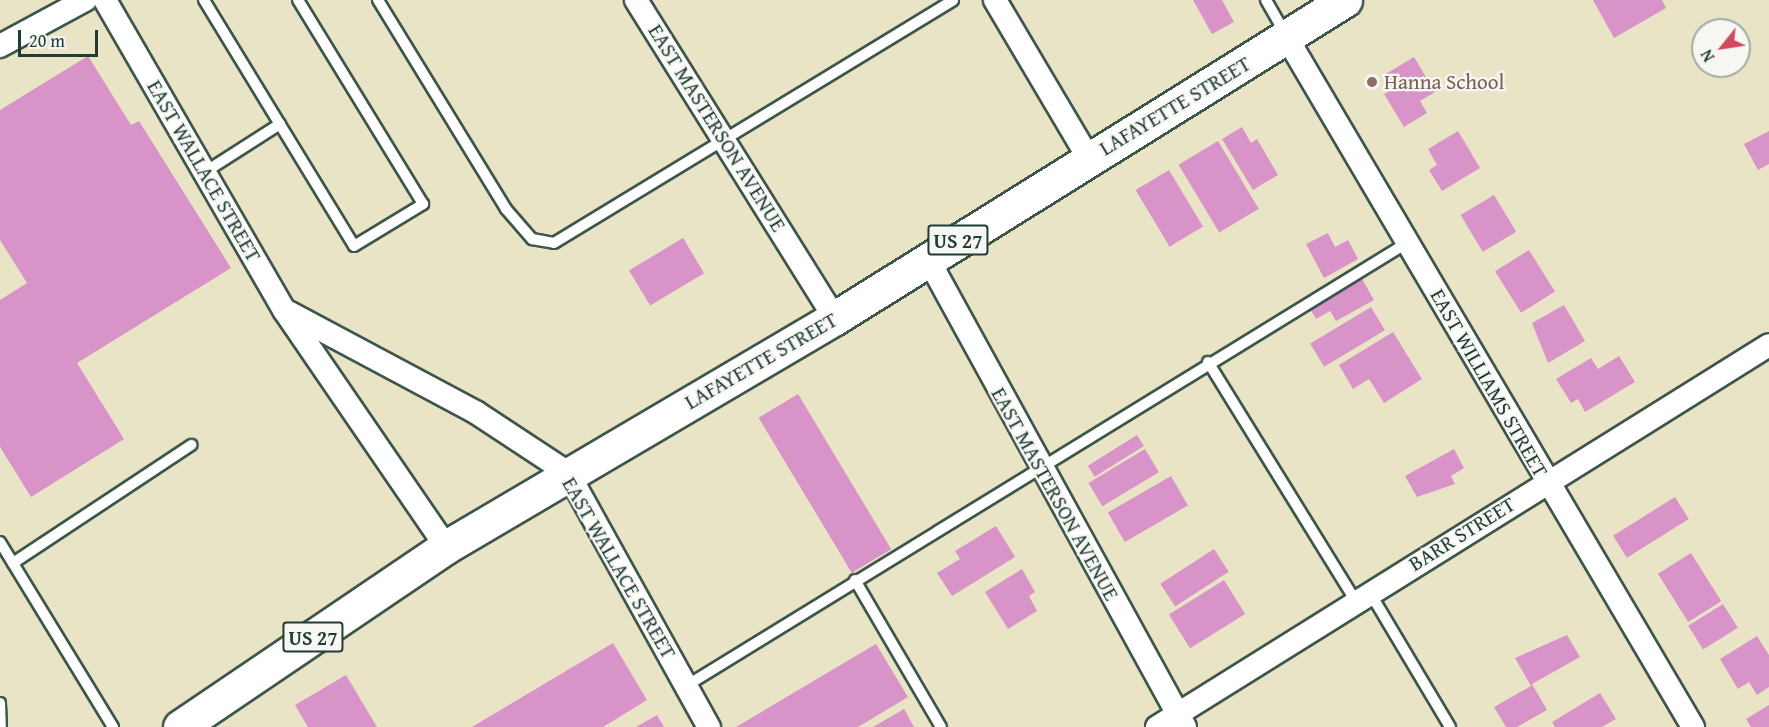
<!DOCTYPE html>
<style>
body{margin:0}
#map{position:relative;width:1769px;height:727px;overflow:hidden;background:#eae4c7;font-family:"Gentium Book Plus",serif}
div>[style]{position:absolute}
[style*='--x']{left:calc(var(--x)*1px);top:calc(var(--y)*1px);width:calc(var(--w)*1px);rotate:calc(var(--a)*1deg)}
.building>*{inset:0;background:#d894c8;transform-origin:0 0}
.roads{filter:drop-shadow(2px 0 #3d564a) drop-shadow(-2px 0 #3d564a) drop-shadow(0 2px #3d564a) drop-shadow(0 -2px #3d564a)}
.lane>*{height:10px;margin:-5px;padding:0 5px;transform-origin:5px;border-radius:5px;background:#fff}
.street>*{height:22px;margin:-11px;padding:0 11px;transform-origin:11px;border-radius:11px;background:#fff}
.highway>*{height:33px;margin:-16.5px;padding:0 16.5px;transform-origin:16.5px;border-radius:16.5px;background:#fff}
.dots>*{width:16px;height:16px;translate:-50% -50%;box-sizing:border-box;border:3px solid #f6f6f2;border-radius:50%}
span{translate:-50% -50%;white-space:nowrap;text-align:center;line-height:1.15;-webkit-text-stroke:4.5px #f6f6f2;paint-order:stroke}
.shield-label span{padding:2px 4px;background:#f6f6f2;border:2px solid;border-radius:4px;-webkit-text-stroke-width:0}
.shield-label{font-size:20px;color:#1f3d34;font-weight:700}
.education-label{font-size:21px;color:#785e54}
.left{translate:0 -50%;text-align:left}
.street-label{font-size:21px;color:#1f3d34}
.north{position:absolute;left:1691px;top:18px;width:60px;height:60px;box-sizing:border-box;background:#f6f6f2;border:2px solid #a0aca6;border-radius:50%;rotate:240deg;font-size:16px;font-weight:700;line-height:24px;text-align:center;color:#1f3d34}
.north::after{content:'';display:block;margin:auto;width:21px;height:27px;background:#d1495b;clip-path:polygon(50% 0,100% 100%,50% 72%,0 100%)}
.scale{position:absolute;left:18px;top:30px;width:80px;height:27px;box-sizing:border-box;border:3px solid #1f3d34;border-top:0;padding-left:8px;font-size:18px;line-height:21px;white-space:nowrap;color:#1f3d34;-webkit-text-stroke:4px #f6f6f2;paint-order:stroke}
</style>
<div id="map">
<div class="building">
<div style="clip-path:polygon(1193px 0,1222px 0,1234px 22px,1212px 34px)"></div>
<div style="clip-path:polygon(1593px 0,1662px 0,1666px 8px,1614px 38px)"></div>
<div style="clip-path:polygon(88px 56px,131px 125px,139px 121px,231px 268px,77px 363px,124px 439px,31px 497px,0 447px,0 300px,27px 283px,0 240px,0 110px)"></div>
<div style="clip-path:polygon(1414px 57px,1435px 92px,1420px 101px,1427px 113px,1404px 127px,1384px 94px,1393px 89px,1384px 75px)"></div>
<div style="clip-path:polygon(1242px 127px,1251px 143px,1257px 139px,1278px 175px,1253px 190px,1222px 139px)"></div>
<div style="clip-path:polygon(1458px 131px,1480px 168px,1442px 191px,1429px 170px,1437px 165px,1428px 149px)"></div>
<div style="clip-path:polygon(1769px 131px,1769px 164px,1758px 170px,1744px 144px)"></div>
<div style="left:1218px;top:141px;width:79px;height:46px;rotate:59deg"></div>
<div style="left:1169px;top:170px;width:66px;height:39px;rotate:59deg"></div>
<div style="left:1494px;top:195px;width:43px;height:39px;rotate:59deg"></div>
<div style="clip-path:polygon(1328px 233px,1335px 247px,1348px 240px,1358px 259px,1324px 278px,1306px 244px)"></div>
<div style="left:683px;top:238px;width:41px;height:63px;rotate:59deg"></div>
<div style="left:1529px;top:250px;width:49px;height:40px;rotate:58deg"></div>
<div style="clip-path:polygon(1361px 277px,1374px 300px,1336px 321px,1330px 311px,1316px 319px,1309px 307px)"></div>
<div style="clip-path:polygon(1564px 305px,1585px 341px,1548px 363px,1532px 323px)"></div>
<div style="left:1371px;top:307px;width:27px;height:71px;rotate:59deg"></div>
<div style="clip-path:polygon(1393px 332px,1422px 379px,1384px 403px,1369px 379px,1353px 389px,1339px 365px)"></div>
<div style="clip-path:polygon(1619px 356px,1635px 382px,1585px 412px,1578px 399px,1571px 403px,1556px 379px,1591px 358px,1598px 369px)"></div>
<div style="left:798px;top:394px;width:181px;height:46px;rotate:59deg"></div>
<div style="left:1137px;top:435px;width:13px;height:58px;rotate:58deg"></div>
<div style="left:1145px;top:449px;width:27px;height:66px;rotate:59deg"></div>
<div style="clip-path:polygon(1454px 449px,1464px 468px,1451px 476px,1455px 484px,1417px 497px,1405px 476px)"></div>
<div style="left:1171px;top:476px;width:34px;height:73px;rotate:60deg"></div>
<div style="left:1675px;top:497px;width:26px;height:73px;rotate:58deg"></div>
<div style="clip-path:polygon(996px 526px,1015px 557px,952px 596px,937px 573px,960px 559px,955px 551px)"></div>
<div style="left:1214px;top:549px;width:27px;height:64px;rotate:57deg"></div>
<div style="left:1691px;top:553px;width:57px;height:39px;rotate:58deg"></div>
<div style="clip-path:polygon(1022px 569px,1035px 592px,1029px 596px,1037px 611px,1008px 629px,985px 592px)"></div>
<div style="left:1224px;top:580px;width:40px;height:65px;rotate:58deg"></div>
<div style="left:1723px;top:604px;width:28px;height:41px;rotate:58deg"></div>
<div style="clip-path:polygon(1567px 635px,1580px 657px,1532px 684px,1547px 710px,1517px 727px,1506px 727px,1494px 707px,1531px 686px,1515px 658px)"></div>
<div style="clip-path:polygon(1757px 636px,1769px 655px,1769px 687px,1757px 695px,1749px 682px,1738px 689px,1720px 659px)"></div>
<div style="clip-path:polygon(613px 643px,647px 700px,603px 727px,472px 727px)"></div>
<div style="clip-path:polygon(876px 644px,908px 697px,858px 727px,736px 727px)"></div>
<div style="clip-path:polygon(346px 675px,377px 727px,308px 727px,295px 705px)"></div>
<div style="clip-path:polygon(1600px 693px,1616px 719px,1602px 727px,1555px 727px,1552px 722px)"></div>
<div style="clip-path:polygon(1769px 705px,1769px 727px,1751px 727px,1746px 719px)"></div>
<div style="clip-path:polygon(904px 709px,914px 727px,873px 727px)"></div>
<div style="clip-path:polygon(657px 715px,664px 727px,636px 727px)"></div>
</div>
<div class="roads">
<div class="lane">
<div style="--x:204;--y:0;--w:288;--a:58.6"></div>
<div style="--x:354;--y:246;--w:81;--a:-31.3"></div>
<div style="--x:423;--y:204;--w:239;--a:-121.5"></div>
<div style="--x:378;--y:0;--w:245;--a:58.5"></div>
<div style="--x:506;--y:209;--w:40;--a:49"></div>
<div style="--x:532;--y:239;--w:22;--a:10"></div>
<div style="--x:554;--y:243;--w:467;--a:-31.3"></div>
<div style="--x:1266;--y:0;--w:40;--a:60.3"></div>
<div style="--x:205;--y:172;--w:89;--a:-32.6"></div>
<div style="--x:1208;--y:362;--w:280;--a:58.3"></div>
<div style="--x:0;--y:542;--w:217;--a:58.6"></div>
<div style="--x:13;--y:563;--w:214;--a:-33.5"></div>
<div style="--x:855;--y:580;--w:170;--a:59.7"></div>
<div style="--x:1369;--y:591;--w:158;--a:59.2"></div>
<div style="--x:686;--y:686;--w:846;--a:-31.57"></div>
<div style="--x:0;--y:703;--w:24;--a:88"></div>
</div>
<div class="street">
<div style="--x:105;--y:0;--w:358;--a:60"></div>
<div style="--x:284;--y:310;--w:287;--a:55.6"></div>
<div style="--x:636;--y:0;--w:375;--a:58"></div>
<div style="--x:995;--y:0;--w:185;--a:59.4"></div>
<div style="--x:1287;--y:38;--w:800;--a:59.49"></div>
<div style="--x:0;--y:46;--w:97;--a:-28.4"></div>
<div style="--x:928;--y:259;--w:534;--a:61.23"></div>
<div style="--x:288;--y:312;--w:214;--a:28.1"></div>
<div style="--x:477;--y:413;--w:109;--a:33.4"></div>
<div style="--x:568;--y:473;--w:291;--a:61"></div>
<div style="--x:1157;--y:727;--w:721;--a:-31.97"></div>
</div>
<div class="highway">
<div style="--x:180;--y:727;--w:321;--a:-34.1"></div>
<div style="--x:446;--y:547;--w:451;--a:-30.5"></div>
<div style="--x:835;--y:318;--w:601;--a:-31.94"></div>
</div>
</div>
<div class="dots">
<div style="left:1372px;top:82px;background:#8d6e63"></div>
</div>
<div class="shield-label">
<span style="left:958px;top:240px">US 27</span>
<span style="left:313px;top:637px">US 27</span>
</div>
<div class="education-label">
<span class="left" style="left:1384px;top:82px">Hanna School</span>
</div>
<div class="street-label">
<span style="left:1175px;top:106px;rotate:-31deg">LAFAYETTE STREET</span>
<span style="left:717px;top:128px;rotate:58deg">EAST MASTERSON AVENUE</span>
<span style="left:204px;top:171px;rotate:60deg">EAST WALLACE STREET</span>
<span style="left:761px;top:361px;rotate:-30deg">LAFAYETTE STREET</span>
<span style="left:1489px;top:383px;rotate:60deg">EAST WILLIAMS STREET</span>
<span style="left:1055px;top:494px;rotate:61deg">EAST MASTERSON AVENUE</span>
<span style="left:1462px;top:534px;rotate:-32deg">BARR STREET</span>
<span style="left:619px;top:568px;rotate:60deg">EAST WALLACE STREET</span>
</div>
<div class="north">N</div>
<div class="scale">20 m</div>
</div>
